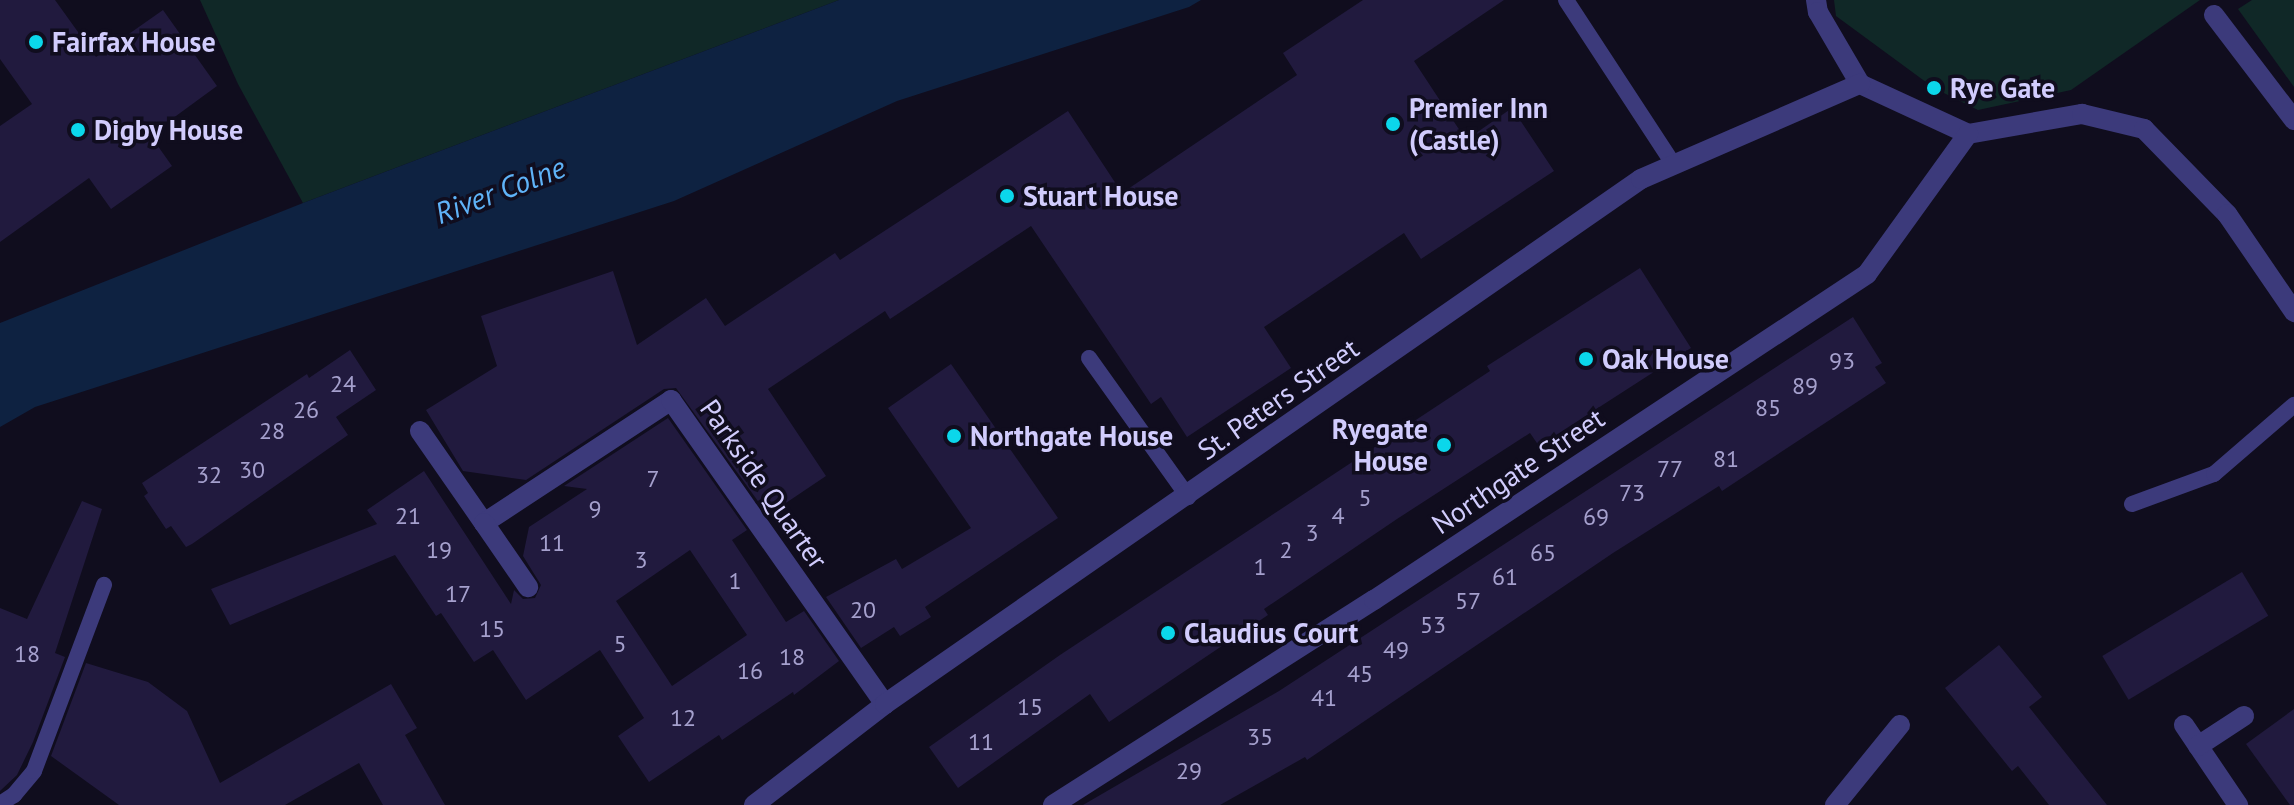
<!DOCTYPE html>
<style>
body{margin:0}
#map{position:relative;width:2294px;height:805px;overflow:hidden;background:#100d1e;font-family:"PT Sans",sans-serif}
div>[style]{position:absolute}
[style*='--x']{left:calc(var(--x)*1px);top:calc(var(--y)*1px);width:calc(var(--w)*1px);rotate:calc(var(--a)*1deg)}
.green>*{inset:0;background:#102827}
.water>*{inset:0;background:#0e2241}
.building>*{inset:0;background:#211a3e;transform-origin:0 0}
.lane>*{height:16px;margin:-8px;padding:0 8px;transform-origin:8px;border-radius:8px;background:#3c3a7b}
.street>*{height:20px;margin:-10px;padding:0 10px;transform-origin:10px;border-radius:10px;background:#3c3a7b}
.dots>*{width:22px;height:22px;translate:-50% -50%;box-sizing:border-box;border:4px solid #100d1e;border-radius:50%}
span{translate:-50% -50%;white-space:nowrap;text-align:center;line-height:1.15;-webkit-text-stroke:7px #100d1e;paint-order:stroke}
.number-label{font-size:24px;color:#a5a0cd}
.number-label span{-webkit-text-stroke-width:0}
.poi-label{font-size:28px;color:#d1ccfd;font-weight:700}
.left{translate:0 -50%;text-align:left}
.right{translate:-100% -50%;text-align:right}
.street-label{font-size:28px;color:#d1ccfd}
.water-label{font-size:30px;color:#5fb3f8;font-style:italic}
</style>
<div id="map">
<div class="green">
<div style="clip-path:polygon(200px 0,839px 0,303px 203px,238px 84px)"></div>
<div style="clip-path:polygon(1834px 0,2200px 0,2071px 90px,1978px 110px,1934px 88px,1836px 16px)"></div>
<div style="clip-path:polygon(2252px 0,2294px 0,2294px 87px,2238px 9px)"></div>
</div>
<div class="water">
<div style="clip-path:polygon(839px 0,1201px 0,1189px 7px,897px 101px,674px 201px,35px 407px,0 427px,0 323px,303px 203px)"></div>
</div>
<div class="building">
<div style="clip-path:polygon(0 0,55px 0,96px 57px,163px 10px,217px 86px,150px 135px,172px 166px,111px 209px,89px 178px,0 242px,0 126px,32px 104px,0 59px)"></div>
<div style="clip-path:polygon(1363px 0,1504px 0,1414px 61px,1466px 140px,1512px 108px,1554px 171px,1421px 259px,1404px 233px,1264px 327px,1291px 368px,1187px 437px,1161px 397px,1151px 404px,1031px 226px,890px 319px,885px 311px,768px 389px,826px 476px,768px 515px,676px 388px,664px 389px,526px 480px,463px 471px,426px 410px,497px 366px,481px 316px,613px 271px,637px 345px,706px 298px,725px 326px,835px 253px,840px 260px,1068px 111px,1122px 193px,1297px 75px,1283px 53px)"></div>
<div style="clip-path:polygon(1640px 268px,1691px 348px,1539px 446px,1530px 433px,1397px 519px,1264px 609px,1268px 615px,1109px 722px,1090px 694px,958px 788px,929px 747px,1060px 655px,1490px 371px,1487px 366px)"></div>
<div style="clip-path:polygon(1853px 317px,1882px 363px,1875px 367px,1886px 383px,1722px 491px,1719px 486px,1613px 553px,1307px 760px,1305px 757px,1220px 805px,1083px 805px,1279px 691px)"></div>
<div style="clip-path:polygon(350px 350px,376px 390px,336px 417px,348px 435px,192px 544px,186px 547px,171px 526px,166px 529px,144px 496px,148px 493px,142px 483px,307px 374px,309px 378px)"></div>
<div style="clip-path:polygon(951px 364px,1058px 518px,925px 607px,931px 617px,900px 636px,894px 627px,861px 648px,826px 597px,896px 559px,902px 569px,971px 528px,888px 408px)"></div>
<div style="clip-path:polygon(evenodd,668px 418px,747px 530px,732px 540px,786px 622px,804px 611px,839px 661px,794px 695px,793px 692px,722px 740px,719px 735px,649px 782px,618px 736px,644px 718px,600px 650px,526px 700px,493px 650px,474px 662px,441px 613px,436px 616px,395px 555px,230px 625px,211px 589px,377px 524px,367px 510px,424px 471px,511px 604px,514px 590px,523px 599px,535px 598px,541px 585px,523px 556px,529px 527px,587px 489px,564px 486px,668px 418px,690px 550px,747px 635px,672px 686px,616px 601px,690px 550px)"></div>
<div style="clip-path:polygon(82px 501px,102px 509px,55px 653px,65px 657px,33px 742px,17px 775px,0 791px,0 608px,27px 619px)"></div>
<div style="left:2242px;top:572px;width:51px;height:163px;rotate:59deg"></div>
<div style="clip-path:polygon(1999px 645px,2042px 697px,2029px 707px,2107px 805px,2049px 805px,2018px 766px,2012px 771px,1945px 688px)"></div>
<div style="clip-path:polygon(86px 663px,148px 682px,187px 711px,220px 783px,391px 684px,417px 728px,405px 735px,445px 805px,383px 805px,359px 763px,285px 805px,119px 805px,51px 756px)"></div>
<div style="clip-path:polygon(2294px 709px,2294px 805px,2290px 805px,2246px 744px)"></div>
</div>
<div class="lane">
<div style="--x:1566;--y:0;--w:197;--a:56.8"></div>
<div style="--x:1089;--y:358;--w:171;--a:54.5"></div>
<div style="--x:2132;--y:504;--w:87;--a:-20.1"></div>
<div style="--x:2214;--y:474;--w:106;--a:-40.8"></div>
<div style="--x:0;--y:804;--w:17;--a:-33"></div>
<div style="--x:14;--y:795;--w:31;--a:-50"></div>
<div style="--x:34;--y:771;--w:199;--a:-69.4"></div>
</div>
<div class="street">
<div style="--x:1816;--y:0;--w:12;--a:81"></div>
<div style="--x:1818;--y:12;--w:83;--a:59.7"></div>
<div style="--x:2214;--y:15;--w:132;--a:52.7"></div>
<div style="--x:1860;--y:84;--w:119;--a:24.8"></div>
<div style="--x:1968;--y:134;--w:116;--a:-10"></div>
<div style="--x:2082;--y:114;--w:64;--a:13.6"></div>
<div style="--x:2144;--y:129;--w:119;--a:45.7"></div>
<div style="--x:2227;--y:214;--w:119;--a:55.6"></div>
<div style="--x:420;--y:431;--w:112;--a:55.2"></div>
<div style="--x:484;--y:523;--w:224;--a:-33.3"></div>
<div style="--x:671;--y:400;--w:372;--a:54.9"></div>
<div style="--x:484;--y:523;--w:78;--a:55.5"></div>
<div style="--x:2184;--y:725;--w:97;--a:56"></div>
<div style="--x:2198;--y:746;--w:55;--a:-33.1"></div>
<div style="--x:754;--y:805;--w:165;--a:-37.6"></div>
<div style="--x:885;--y:704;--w:920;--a:-34.78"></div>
<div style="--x:1641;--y:179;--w:239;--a:-23.5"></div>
<div style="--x:1053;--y:805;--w:381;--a:-32.6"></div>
<div style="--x:1374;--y:600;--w:591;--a:-33.47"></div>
<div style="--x:1867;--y:274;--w:173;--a:-54.2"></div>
<div style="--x:1835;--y:805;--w:103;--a:-50.9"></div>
</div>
<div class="dots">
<div style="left:36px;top:42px;background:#0bd7eb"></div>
<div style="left:1934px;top:88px;background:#0bd7eb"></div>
<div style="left:1393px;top:124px;background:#0bd7eb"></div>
<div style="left:78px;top:130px;background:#0bd7eb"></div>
<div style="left:1007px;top:196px;background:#0bd7eb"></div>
<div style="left:1586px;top:359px;background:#0bd7eb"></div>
<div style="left:954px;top:436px;background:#0bd7eb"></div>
<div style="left:1444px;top:445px;background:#0bd7eb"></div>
<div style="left:1168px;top:633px;background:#0bd7eb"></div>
</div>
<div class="number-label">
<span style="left:1842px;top:361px">93</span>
<span style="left:343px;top:384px">24</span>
<span style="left:1805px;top:386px">89</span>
<span style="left:1768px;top:408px">85</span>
<span style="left:306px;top:410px">26</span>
<span style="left:272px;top:431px">28</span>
<span style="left:1726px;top:459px">81</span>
<span style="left:1670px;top:469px">77</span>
<span style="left:252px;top:470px">30</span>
<span style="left:209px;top:475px">32</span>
<span style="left:653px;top:479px">7</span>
<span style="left:1632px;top:493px">73</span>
<span style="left:1365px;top:498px">5</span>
<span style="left:595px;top:509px">9</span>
<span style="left:408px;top:516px">21</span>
<span style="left:1338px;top:516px">4</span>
<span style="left:1596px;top:517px">69</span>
<span style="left:1312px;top:533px">3</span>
<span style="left:552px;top:543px">11</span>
<span style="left:439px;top:550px">19</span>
<span style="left:1286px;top:550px">2</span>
<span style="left:1543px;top:553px">65</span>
<span style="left:641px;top:560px">3</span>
<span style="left:1260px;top:567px">1</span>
<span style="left:1505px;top:577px">61</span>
<span style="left:735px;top:581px">1</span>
<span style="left:458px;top:594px">17</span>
<span style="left:1468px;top:601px">57</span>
<span style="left:863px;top:610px">20</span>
<span style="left:1433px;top:625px">53</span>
<span style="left:492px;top:629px">15</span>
<span style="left:620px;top:644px">5</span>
<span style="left:1396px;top:650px">49</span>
<span style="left:27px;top:654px">18</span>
<span style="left:792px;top:657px">18</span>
<span style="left:750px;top:671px">16</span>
<span style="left:1360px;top:674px">45</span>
<span style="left:1324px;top:698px">41</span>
<span style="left:1030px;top:707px">15</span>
<span style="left:683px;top:718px">12</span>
<span style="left:1260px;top:737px">35</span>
<span style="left:981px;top:742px">11</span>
<span style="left:1189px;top:771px">29</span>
</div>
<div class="poi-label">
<span class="left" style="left:52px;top:42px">Fairfax House</span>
<span class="left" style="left:1950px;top:88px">Rye Gate</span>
<span class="left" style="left:1409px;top:124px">Premier Inn<br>(Castle)</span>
<span class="left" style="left:94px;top:130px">Digby House</span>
<span class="left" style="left:1023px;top:196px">Stuart House</span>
<span class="left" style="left:1602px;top:359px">Oak House</span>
<span class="right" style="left:1428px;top:445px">Ryegate<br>House</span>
<span class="left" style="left:970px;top:436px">Northgate House</span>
<span class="left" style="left:1184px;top:633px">Claudius Court</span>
</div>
<div class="street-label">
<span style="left:1278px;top:399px;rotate:-35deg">St. Peters Street</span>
<span style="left:1518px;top:471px;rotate:-34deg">Northgate Street</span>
<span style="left:764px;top:484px;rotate:55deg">Parkside Quarter</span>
</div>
<div class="water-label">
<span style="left:500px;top:190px;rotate:-21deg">River Colne</span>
</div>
</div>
